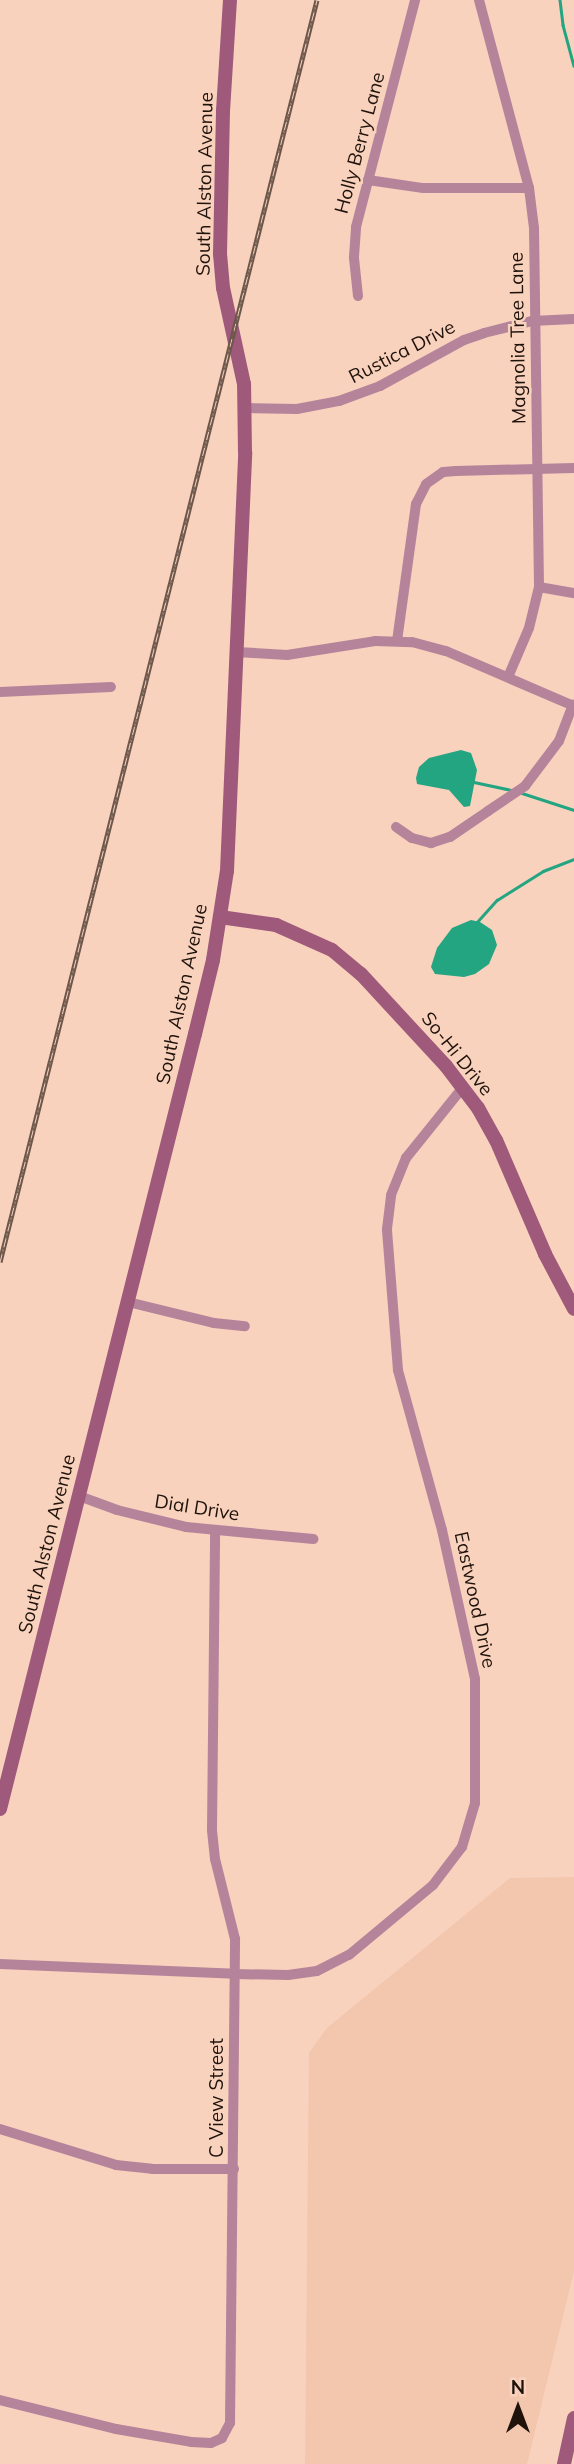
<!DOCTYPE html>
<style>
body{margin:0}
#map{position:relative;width:574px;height:2464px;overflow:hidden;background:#f8d2bd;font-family:Mulish,sans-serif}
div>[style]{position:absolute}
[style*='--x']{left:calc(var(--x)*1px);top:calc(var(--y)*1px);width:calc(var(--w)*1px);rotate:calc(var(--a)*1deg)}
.built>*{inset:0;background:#f3c6ae}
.water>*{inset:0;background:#23a582}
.stream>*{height:2.5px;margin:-1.25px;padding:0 1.25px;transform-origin:1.25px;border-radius:1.25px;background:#23a582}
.street>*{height:10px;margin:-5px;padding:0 5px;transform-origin:5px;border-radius:5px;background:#b5849b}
.secondary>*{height:14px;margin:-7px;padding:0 7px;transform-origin:7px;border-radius:7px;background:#9f597b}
.rail>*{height:5px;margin-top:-2.5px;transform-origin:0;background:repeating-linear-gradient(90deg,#f8d2bd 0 8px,#6d574b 0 16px);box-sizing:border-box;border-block:2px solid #6d574b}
span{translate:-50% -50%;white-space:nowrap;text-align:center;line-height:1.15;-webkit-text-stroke:5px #f8d2bd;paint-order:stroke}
.street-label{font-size:19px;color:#1f120b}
.north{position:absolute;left:483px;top:2373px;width:70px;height:70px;-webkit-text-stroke:5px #f8d2bd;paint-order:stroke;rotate:0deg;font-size:19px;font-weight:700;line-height:28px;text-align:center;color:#1f120b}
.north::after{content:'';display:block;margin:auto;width:24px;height:32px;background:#1f120b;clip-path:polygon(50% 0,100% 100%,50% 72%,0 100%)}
</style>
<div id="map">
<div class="built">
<div style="clip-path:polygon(574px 1877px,574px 2271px,527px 2464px,305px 2464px,309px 2053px,327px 2028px,510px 1878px)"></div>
</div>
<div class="water">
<div style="clip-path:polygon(461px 750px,471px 753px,477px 770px,470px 806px,464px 807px,449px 790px,417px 784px,416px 778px,419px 767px,429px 758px)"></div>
<div style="clip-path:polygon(471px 920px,480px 922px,492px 930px,497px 945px,489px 964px,475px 974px,464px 977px,435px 974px,431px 967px,437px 948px,452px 928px)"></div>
</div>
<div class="stream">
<div style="--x:560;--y:0;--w:25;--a:83"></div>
<div style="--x:563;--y:25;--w:42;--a:75"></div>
<div style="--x:474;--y:782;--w:39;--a:12"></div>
<div style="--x:522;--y:793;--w:55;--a:18.1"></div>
<div style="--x:476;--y:923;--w:31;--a:-48"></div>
<div style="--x:497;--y:900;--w:54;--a:-32.2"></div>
<div style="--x:543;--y:871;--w:33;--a:-21"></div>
</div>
<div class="street">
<div style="--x:479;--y:0;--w:195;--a:75.1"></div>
<div style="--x:529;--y:188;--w:40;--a:82.9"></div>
<div style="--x:534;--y:228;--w:359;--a:89.2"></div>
<div style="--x:539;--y:587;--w:42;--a:103.7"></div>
<div style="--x:529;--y:628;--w:53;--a:113.2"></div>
<div style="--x:368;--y:180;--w:56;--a:8.3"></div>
<div style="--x:423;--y:188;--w:106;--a:0"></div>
<div style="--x:358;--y:296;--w:39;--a:-96"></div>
<div style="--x:354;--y:257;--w:30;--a:-86"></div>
<div style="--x:356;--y:227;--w:235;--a:-75.4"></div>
<div style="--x:245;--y:408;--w:52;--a:1.1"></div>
<div style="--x:297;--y:409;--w:43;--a:-10.8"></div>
<div style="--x:339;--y:401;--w:44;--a:-20.1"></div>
<div style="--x:380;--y:386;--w:96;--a:-28.7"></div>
<div style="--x:464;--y:340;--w:21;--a:-19"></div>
<div style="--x:484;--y:333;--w:49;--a:-14"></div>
<div style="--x:532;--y:321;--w:42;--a:-2.7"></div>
<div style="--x:539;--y:587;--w:36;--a:10"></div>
<div style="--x:397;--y:641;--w:138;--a:-82.1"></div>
<div style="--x:416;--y:504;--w:22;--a:-63"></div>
<div style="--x:426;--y:484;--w:21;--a:-35"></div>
<div style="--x:443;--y:472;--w:13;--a:-4"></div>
<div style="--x:456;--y:471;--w:118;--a:-1.5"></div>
<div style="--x:237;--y:652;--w:50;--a:3.4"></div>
<div style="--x:287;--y:655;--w:89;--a:-9"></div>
<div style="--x:375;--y:641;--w:37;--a:2"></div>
<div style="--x:412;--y:642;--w:35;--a:15"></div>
<div style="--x:446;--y:651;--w:139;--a:23.3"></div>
<div style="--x:0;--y:692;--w:111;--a:-2.6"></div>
<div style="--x:396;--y:827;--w:19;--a:35"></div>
<div style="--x:412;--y:838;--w:20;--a:15"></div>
<div style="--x:431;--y:843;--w:20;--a:-18"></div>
<div style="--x:450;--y:837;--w:46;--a:-34.4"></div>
<div style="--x:488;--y:811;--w:45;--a:-34"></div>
<div style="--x:525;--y:786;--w:56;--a:-52.9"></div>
<div style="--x:559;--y:741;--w:39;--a:-69"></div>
<div style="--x:128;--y:1302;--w:89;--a:13.7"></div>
<div style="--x:214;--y:1323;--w:31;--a:6"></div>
<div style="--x:79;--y:1496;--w:40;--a:20.2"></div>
<div style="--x:117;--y:1510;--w:71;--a:13.8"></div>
<div style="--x:186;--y:1527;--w:128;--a:5.4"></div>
<div style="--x:0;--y:1964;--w:235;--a:2.4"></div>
<div style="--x:235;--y:1974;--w:53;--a:1.1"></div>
<div style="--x:288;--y:1975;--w:29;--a:-8"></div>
<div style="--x:317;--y:1971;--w:36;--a:-27"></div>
<div style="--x:349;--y:1955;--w:109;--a:-39.8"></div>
<div style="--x:433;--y:1885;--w:48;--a:-52.7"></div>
<div style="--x:462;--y:1847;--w:46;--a:-73.5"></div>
<div style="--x:475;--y:1803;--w:124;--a:-90"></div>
<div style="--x:475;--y:1679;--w:153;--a:-102.5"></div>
<div style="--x:442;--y:1530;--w:166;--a:-105.4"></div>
<div style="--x:398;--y:1370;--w:141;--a:-94.5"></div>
<div style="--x:387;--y:1229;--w:34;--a:-83"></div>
<div style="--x:391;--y:1195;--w:40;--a:-68"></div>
<div style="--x:406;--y:1158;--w:91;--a:-51.2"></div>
<div style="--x:0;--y:2129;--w:121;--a:17.2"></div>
<div style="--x:116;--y:2165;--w:36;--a:6"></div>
<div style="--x:152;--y:2169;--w:82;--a:0"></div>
<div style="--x:0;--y:2400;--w:120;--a:14"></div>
<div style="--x:116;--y:2429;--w:76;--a:9.8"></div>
<div style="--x:191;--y:2442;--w:20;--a:3"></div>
<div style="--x:211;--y:2443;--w:12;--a:-24"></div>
<div style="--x:222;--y:2438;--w:17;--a:-62"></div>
<div style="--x:230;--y:2423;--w:484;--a:-89.4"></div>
<div style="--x:235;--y:1939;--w:82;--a:-104"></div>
<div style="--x:215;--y:1859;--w:29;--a:-96"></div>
<div style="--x:212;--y:1830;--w:300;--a:-89.4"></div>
</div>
<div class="secondary">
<div style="--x:220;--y:917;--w:57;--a:8.1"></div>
<div style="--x:276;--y:925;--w:61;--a:24.1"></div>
<div style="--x:332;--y:950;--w:38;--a:40"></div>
<div style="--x:361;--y:974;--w:125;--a:47.3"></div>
<div style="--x:446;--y:1066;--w:53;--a:52.7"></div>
<div style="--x:478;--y:1108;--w:37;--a:61"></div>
<div style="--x:496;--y:1140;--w:124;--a:66.7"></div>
<div style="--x:545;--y:1254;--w:62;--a:62.2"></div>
<div style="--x:0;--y:1809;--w:799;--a:-75.88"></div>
<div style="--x:195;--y:1034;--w:76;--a:-76.3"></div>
<div style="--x:213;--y:960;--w:90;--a:-81.1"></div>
<div style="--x:227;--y:871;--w:419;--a:-87.5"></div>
<div style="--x:245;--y:452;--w:68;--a:-90.8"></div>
<div style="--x:244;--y:384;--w:98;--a:-102.3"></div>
<div style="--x:223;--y:288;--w:34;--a:-95"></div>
<div style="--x:220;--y:254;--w:143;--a:-88.8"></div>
<div style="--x:223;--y:111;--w:111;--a:-86.4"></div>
<div style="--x:564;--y:2464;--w:47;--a:-77.7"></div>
</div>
<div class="rail">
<div style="--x:0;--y:1262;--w:1301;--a:-75.9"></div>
</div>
<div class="street-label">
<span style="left:360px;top:143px;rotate:-75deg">Holly Berry Lane</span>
<span style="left:205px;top:184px;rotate:-89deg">South Alston Avenue</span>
<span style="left:518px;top:338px;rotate:-91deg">Magnolia Tree Lane</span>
<span style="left:402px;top:352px;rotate:-27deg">Rustica Drive</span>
<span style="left:182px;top:994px;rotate:-78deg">South Alston Avenue</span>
<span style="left:457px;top:1054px;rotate:51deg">So-Hi Drive</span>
<span style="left:197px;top:1508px;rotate:9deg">Dial Drive</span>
<span style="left:47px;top:1544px;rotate:-76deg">South Alston Avenue</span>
<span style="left:475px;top:1600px;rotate:78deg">Eastwood Drive</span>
<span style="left:217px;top:2098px;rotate:-90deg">C View Street</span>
</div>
<div class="north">N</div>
</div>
